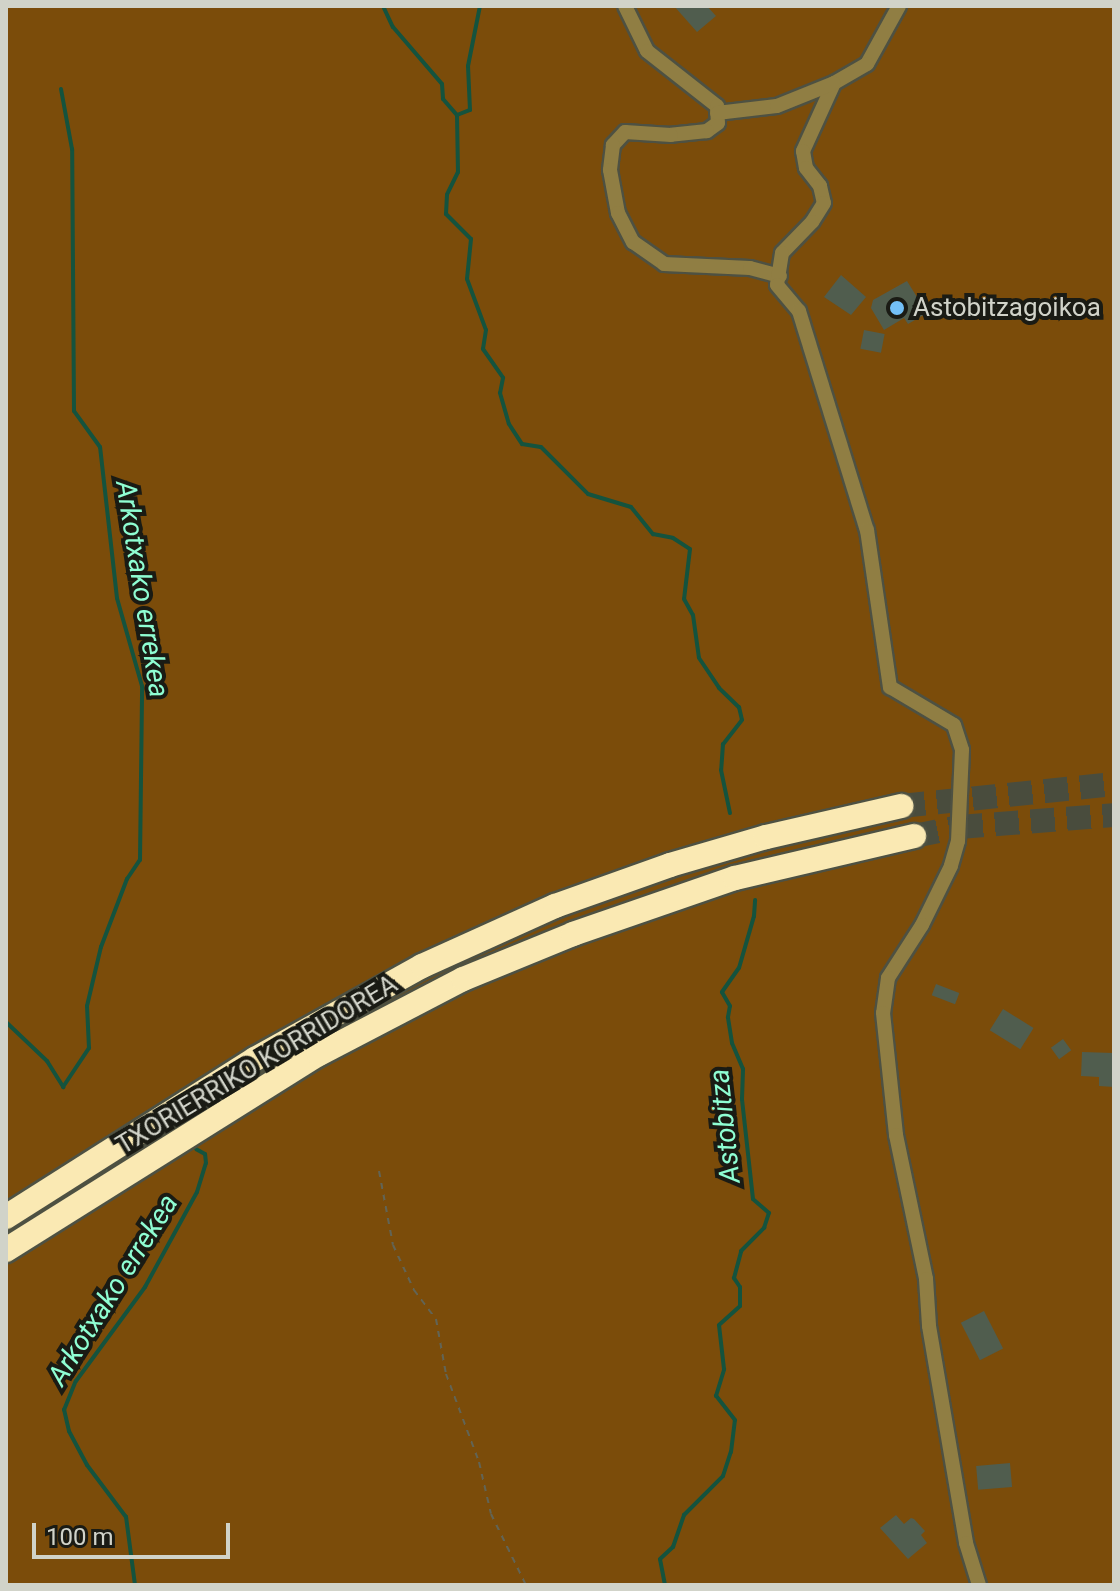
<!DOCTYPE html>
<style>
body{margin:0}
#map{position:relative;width:1120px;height:1591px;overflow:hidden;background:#313424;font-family:Roboto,sans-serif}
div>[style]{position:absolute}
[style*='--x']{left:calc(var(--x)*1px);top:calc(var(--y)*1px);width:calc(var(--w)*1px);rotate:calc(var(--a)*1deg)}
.green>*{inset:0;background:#7b4c0a;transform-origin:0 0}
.stream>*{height:4px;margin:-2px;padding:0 2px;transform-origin:2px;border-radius:2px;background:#14533e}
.building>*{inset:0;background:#505d4e;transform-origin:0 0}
.highway-tunnel>*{height:24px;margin-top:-12px;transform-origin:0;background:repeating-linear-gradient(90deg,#494c3d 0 24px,transparent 0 36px)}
.path>*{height:2px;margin-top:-1px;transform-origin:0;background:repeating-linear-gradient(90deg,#616456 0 6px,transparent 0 12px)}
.roads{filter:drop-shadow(2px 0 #4e5142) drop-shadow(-2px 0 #4e5142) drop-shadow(0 2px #4e5142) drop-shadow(0 -2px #4e5142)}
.street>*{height:14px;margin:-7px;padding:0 7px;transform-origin:7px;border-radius:7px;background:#907e43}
.highway>*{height:24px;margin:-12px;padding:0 12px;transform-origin:12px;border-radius:12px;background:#fae9b3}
.dots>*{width:22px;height:22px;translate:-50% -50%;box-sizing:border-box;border:4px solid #1a1b14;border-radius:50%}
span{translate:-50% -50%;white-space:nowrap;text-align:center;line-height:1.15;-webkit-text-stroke:8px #1a1b14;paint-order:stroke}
.poi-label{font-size:26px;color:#d1d3c9}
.left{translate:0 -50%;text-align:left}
.street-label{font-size:26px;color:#d1d3c9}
.water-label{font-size:28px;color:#8ffed3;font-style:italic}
.frame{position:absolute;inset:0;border:8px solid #d1d3c9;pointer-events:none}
.scale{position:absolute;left:32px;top:1523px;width:198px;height:36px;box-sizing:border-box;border:4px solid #d1d3c9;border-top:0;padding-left:10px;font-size:24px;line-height:28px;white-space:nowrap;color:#d1d3c9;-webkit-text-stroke:6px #1a1b14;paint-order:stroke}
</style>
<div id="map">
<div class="green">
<div style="left:6px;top:6px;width:1108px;height:1579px"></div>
</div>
<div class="stream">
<div style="--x:383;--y:6;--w:23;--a:65"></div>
<div style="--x:393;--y:27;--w:75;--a:49.3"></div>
<div style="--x:442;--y:84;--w:15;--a:86"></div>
<div style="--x:443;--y:99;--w:21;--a:49"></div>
<div style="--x:457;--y:115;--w:57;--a:89"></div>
<div style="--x:458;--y:172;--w:25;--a:116"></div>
<div style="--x:447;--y:195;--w:19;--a:93"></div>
<div style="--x:446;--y:214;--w:35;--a:45"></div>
<div style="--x:471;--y:239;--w:40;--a:95.7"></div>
<div style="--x:467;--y:279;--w:54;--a:69.6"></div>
<div style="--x:486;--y:330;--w:19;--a:99"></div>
<div style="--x:483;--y:349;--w:35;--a:55"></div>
<div style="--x:503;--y:378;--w:15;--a:101"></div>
<div style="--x:500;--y:393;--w:32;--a:74"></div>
<div style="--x:509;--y:424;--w:24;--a:57"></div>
<div style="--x:522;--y:444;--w:19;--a:9"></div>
<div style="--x:541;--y:447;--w:66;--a:45"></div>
<div style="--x:588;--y:494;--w:45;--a:16.8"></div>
<div style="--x:631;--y:507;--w:35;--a:51"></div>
<div style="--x:653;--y:534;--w:20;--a:11"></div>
<div style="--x:673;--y:538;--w:20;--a:33"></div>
<div style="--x:690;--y:549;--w:50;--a:96.8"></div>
<div style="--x:684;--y:599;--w:18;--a:61"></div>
<div style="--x:693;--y:615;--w:43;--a:82.1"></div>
<div style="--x:699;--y:658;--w:36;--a:56"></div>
<div style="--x:719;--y:688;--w:28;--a:44"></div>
<div style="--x:739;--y:707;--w:13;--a:77"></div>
<div style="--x:742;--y:720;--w:31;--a:128"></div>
<div style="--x:723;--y:744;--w:26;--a:94"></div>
<div style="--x:721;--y:770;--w:44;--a:78.2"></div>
<div style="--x:457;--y:115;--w:14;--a:-21"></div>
<div style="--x:470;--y:110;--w:44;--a:-92.6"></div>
<div style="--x:468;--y:66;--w:61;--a:-78.7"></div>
<div style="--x:6;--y:1022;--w:57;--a:43.6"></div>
<div style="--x:47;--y:1061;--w:31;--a:58"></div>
<div style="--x:63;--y:1087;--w:47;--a:-56.3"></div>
<div style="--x:89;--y:1048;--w:42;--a:-92.7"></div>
<div style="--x:87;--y:1006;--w:61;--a:-76.7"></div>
<div style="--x:101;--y:947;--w:73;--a:-69.1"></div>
<div style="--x:127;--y:879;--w:23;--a:-56"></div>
<div style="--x:140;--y:860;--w:174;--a:-89.3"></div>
<div style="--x:142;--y:686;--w:91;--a:-105.9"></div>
<div style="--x:117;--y:598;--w:152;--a:-96.4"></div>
<div style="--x:100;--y:447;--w:44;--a:-125.8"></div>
<div style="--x:74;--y:411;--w:262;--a:-90.4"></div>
<div style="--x:72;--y:149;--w:61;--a:-100.4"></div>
<div style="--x:135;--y:1585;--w:69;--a:-97.5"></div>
<div style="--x:126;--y:1517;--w:65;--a:-126.9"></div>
<div style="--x:87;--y:1465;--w:38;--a:-118"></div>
<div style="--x:69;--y:1431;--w:22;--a:-103"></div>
<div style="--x:64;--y:1410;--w:31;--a:-68"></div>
<div style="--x:76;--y:1381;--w:117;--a:-53.7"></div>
<div style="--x:145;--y:1287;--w:108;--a:-61.3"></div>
<div style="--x:197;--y:1192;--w:30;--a:-73"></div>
<div style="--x:206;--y:1163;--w:9;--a:-96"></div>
<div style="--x:205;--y:1154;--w:10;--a:-151"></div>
<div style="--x:665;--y:1585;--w:26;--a:-101"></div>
<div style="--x:660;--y:1559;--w:18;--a:-43"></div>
<div style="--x:673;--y:1547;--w:34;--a:-71"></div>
<div style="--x:684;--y:1515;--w:55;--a:-45"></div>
<div style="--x:723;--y:1476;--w:25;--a:-72"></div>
<div style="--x:731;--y:1452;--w:32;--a:-83"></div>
<div style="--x:735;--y:1420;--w:31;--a:-128"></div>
<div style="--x:716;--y:1396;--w:28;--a:-73"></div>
<div style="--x:724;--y:1369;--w:44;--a:-96.5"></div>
<div style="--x:719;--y:1325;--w:28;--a:-42"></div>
<div style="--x:740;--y:1306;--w:19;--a:-90"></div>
<div style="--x:740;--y:1287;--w:11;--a:-124"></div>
<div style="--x:734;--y:1278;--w:28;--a:-75"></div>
<div style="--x:741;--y:1251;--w:33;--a:-45"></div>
<div style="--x:764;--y:1228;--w:16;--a:-72"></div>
<div style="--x:769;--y:1213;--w:21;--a:-139"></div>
<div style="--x:753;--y:1199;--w:101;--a:-96.3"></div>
<div style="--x:742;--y:1099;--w:30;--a:-88"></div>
<div style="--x:743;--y:1069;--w:28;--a:-113"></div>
<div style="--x:732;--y:1043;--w:26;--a:-99"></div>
<div style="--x:728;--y:1017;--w:11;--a:-80"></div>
<div style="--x:730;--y:1006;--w:16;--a:-120"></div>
<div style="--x:722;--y:992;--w:29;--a:-55"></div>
<div style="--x:739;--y:968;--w:54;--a:-73.9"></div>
<div style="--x:754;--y:916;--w:16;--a:-86"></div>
</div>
<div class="building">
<div style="clip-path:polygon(674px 6px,707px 6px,716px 16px,697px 32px)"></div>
<div style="clip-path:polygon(841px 275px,866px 297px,851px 315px,824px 297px)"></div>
<div style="clip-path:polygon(907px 281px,927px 313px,908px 324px,904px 318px,884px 330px,871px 308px,873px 300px)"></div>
<div style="left:864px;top:330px;width:21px;height:19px;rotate:11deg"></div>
<div style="left:936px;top:984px;width:25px;height:12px;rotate:21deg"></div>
<div style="left:1003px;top:1009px;width:36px;height:25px;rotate:32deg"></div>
<div style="left:1063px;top:1039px;width:14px;height:15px;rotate:54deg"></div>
<div style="clip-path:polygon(1082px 1052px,1114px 1053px,1114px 1087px,1099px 1086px,1099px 1077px,1081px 1076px)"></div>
<div style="left:984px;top:1311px;width:42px;height:26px;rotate:63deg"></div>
<div style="left:1010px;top:1463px;width:24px;height:34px;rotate:85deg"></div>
<div style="clip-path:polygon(896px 1515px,904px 1524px,911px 1518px,914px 1519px,925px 1531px,921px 1535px,927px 1543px,908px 1559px,880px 1528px)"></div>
</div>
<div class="highway-tunnel">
<div style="--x:901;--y:806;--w:214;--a:-5.9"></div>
<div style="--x:914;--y:836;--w:46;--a:-11.3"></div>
<div style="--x:959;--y:827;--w:155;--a:-4.4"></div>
</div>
<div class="path">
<div style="--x:379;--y:1171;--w:75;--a:79.3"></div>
<div style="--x:393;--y:1245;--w:50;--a:65"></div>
<div style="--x:414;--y:1290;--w:36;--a:53"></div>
<div style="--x:436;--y:1319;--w:56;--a:79.7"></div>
<div style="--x:446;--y:1374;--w:94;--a:69.4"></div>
<div style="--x:479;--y:1462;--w:53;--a:77"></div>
<div style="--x:491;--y:1514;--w:79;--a:63.8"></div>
</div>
<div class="roads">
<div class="street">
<div style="--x:625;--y:6;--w:50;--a:63.9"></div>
<div style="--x:647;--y:51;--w:89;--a:38.2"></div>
<div style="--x:717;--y:106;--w:17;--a:87"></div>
<div style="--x:718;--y:123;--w:14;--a:144"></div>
<div style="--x:707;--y:131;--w:36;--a:174"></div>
<div style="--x:671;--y:135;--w:46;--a:-176.3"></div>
<div style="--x:625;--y:132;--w:18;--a:133"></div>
<div style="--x:613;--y:145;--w:25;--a:97"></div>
<div style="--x:610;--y:170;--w:44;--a:79.5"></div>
<div style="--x:618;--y:213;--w:33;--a:63"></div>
<div style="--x:633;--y:242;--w:38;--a:35"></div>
<div style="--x:664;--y:264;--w:86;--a:2.7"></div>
<div style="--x:750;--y:268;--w:31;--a:15"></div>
<div style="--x:899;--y:6;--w:66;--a:118.9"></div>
<div style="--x:867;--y:64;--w:38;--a:150"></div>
<div style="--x:834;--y:83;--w:75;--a:114.5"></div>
<div style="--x:803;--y:151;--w:17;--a:80"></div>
<div style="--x:806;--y:168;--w:23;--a:52"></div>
<div style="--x:820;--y:186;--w:17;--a:77"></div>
<div style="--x:824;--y:203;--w:22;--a:122"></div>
<div style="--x:812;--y:222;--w:43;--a:134.1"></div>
<div style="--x:782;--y:253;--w:32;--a:99"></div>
<div style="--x:777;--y:285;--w:34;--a:50"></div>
<div style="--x:799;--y:311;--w:229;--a:72.8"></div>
<div style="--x:867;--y:530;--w:159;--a:81.7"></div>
<div style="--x:890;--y:687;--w:74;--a:30.7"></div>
<div style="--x:954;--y:725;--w:26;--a:72"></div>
<div style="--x:962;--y:750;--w:91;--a:92.5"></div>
<div style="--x:958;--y:841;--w:26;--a:106"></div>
<div style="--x:951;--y:866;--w:66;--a:116.2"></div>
<div style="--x:922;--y:925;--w:63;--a:122.7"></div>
<div style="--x:888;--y:978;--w:35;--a:98"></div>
<div style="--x:883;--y:1013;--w:123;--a:83.9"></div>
<div style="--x:896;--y:1135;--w:147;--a:78.2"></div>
<div style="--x:926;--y:1279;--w:47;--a:86.3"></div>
<div style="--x:929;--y:1326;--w:220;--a:80.3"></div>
<div style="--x:966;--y:1543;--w:44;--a:72.8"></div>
<div style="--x:717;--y:113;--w:60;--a:-6.7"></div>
<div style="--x:777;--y:106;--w:61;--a:-22"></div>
</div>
<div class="highway">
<div style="--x:6;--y:1217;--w:295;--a:-32.4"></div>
<div style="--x:255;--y:1059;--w:191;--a:-29.1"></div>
<div style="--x:422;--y:966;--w:146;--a:-24.3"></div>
<div style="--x:555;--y:906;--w:122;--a:-19.6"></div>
<div style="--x:670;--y:865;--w:100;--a:-16.3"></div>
<div style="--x:766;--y:837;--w:139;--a:-12.9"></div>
<div style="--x:6;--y:1250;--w:369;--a:-32.1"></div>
<div style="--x:319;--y:1054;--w:162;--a:-27.5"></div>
<div style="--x:463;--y:979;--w:119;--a:-22.2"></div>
<div style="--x:573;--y:934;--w:171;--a:-19.1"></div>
<div style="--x:735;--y:878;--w:184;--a:-13.2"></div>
</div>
</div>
<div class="dots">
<div style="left:897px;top:308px;background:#73c0f6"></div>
</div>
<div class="poi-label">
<span class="left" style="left:913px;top:308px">Astobitzagoikoa</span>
</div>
<div class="street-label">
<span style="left:257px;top:1065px;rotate:-31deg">TXORIERRIKO KORRIDOREA</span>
</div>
<div class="water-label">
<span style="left:142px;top:589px;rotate:81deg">Arkotxako errekea</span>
<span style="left:725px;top:1126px;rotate:-96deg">Astobitza</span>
<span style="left:113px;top:1290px;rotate:-58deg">Arkotxako errekea</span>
</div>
<div class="frame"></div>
<div class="scale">100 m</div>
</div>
